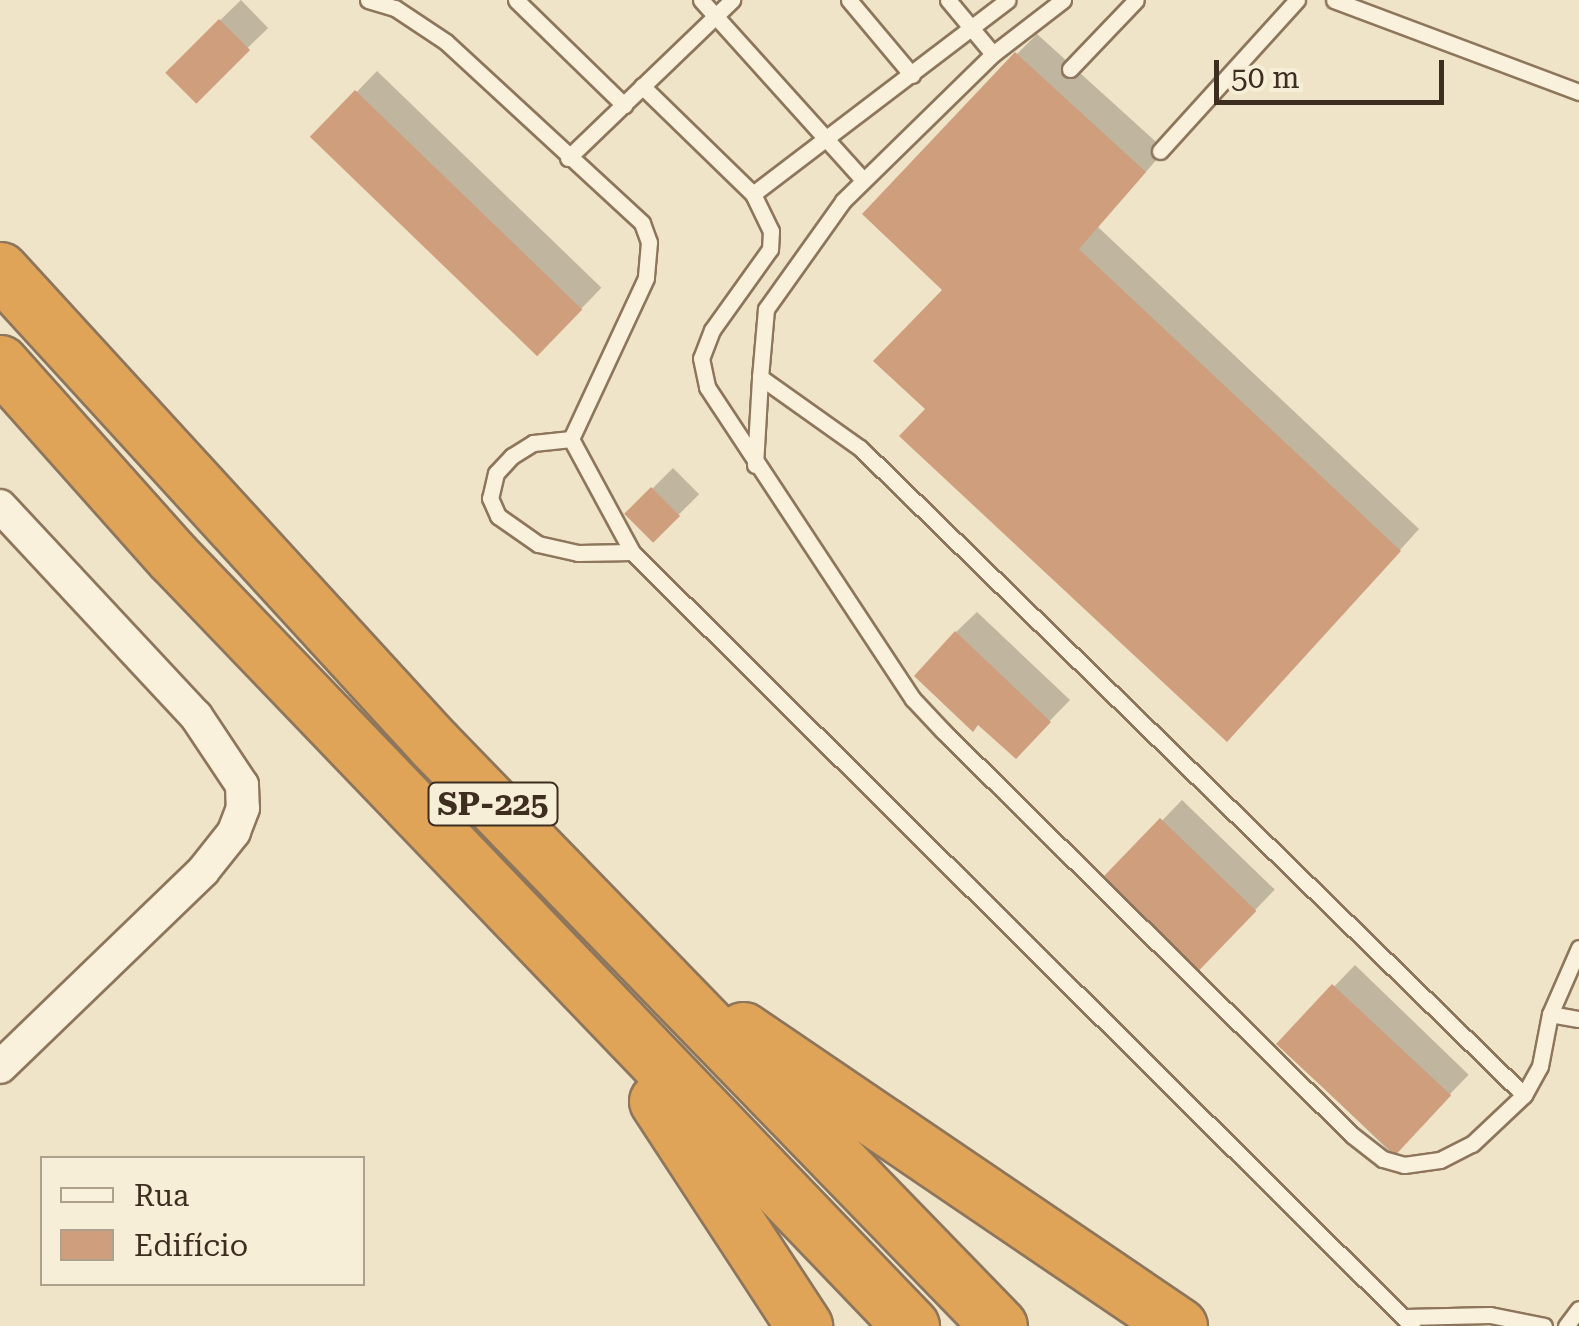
<!DOCTYPE html>
<meta charset="utf-8">
<style>
body{margin:0}
#map{position:relative;width:1579px;height:1326px;overflow:hidden;background:#f0e4c8;font-family:"Roboto Serif",serif}
div>[style]{position:absolute}
[style*='--x']{left:calc(var(--x)*1px);top:calc(var(--y)*1px);width:calc(var(--w)*1px);rotate:calc(var(--a)*1deg)}
.shadow>*{inset:0;background:#0003;transform-origin:0 0}
.building>*{inset:0;background:#cf9f7d;transform-origin:0 0}
.roads{filter:drop-shadow(2px 0 #8d765c) drop-shadow(-2px 0 #8d765c) drop-shadow(0 2px #8d765c) drop-shadow(0 -2px #8d765c)}
.service>*{height:15px;margin:-7.5px;padding:0 7.5px;transform-origin:7.5px;border-radius:7.5px;background:#faf1dc}
.minor>*{height:32px;margin:-16px;padding:0 16px;transform-origin:16px;border-radius:16px;background:#faf1dc}
.motorway>*{height:55px;margin:-27.5px;padding:0 27.5px;transform-origin:27.5px;border-radius:27.5px;background:#e0a458}
span{translate:-50% -50%;white-space:nowrap;text-align:center;line-height:1.15;-webkit-text-stroke:8px #f7eed8;paint-order:stroke}
.shield-label span{padding:2px 8px;background:#f7eed8;border:2px solid;border-radius:8px;-webkit-text-stroke-width:0}
.shield-label{font-size:32px;color:#3d2e20;font-weight:700}
.legend{position:absolute;left:40px;top:1156px;width:325px;height:130px;box-sizing:border-box;background:#f7eed8;border:2px solid #ada18e;margin:0;padding:12px 18px;list-style:none;font-size:30px;color:#3d2e20}
.legend li{display:flex;align-items:center;gap:20px;height:50px}
.legend b{width:50px;border:2px solid #ada18e}
.scale{position:absolute;left:1214px;top:60px;width:230px;height:45px;box-sizing:border-box;border:5px solid #3d2e20;border-top:0;padding-left:12px;font-size:30px;line-height:35px;white-space:nowrap;color:#3d2e20;-webkit-text-stroke:8px #f7eed8;paint-order:stroke}
</style>
<div id="map">
<div class="shadow">
<div style="left:241px;top:0;width:39px;height:102px;rotate:46deg"></div>
<div style="clip-path:polygon(1037px 34px,1165px 150px,1098px 227px,1419px 529px,1248px 718px,929px 409px,946px 290px,1017px 54px)"></div>
<div style="left:377px;top:71px;width:312px;height:91px;rotate:44deg"></div>
<div style="left:673px;top:468px;width:37px;height:66px;rotate:45deg"></div>
<div style="clip-path:polygon(977px 612px,1070px 700px,1036px 735px,956px 632px)"></div>
<div style="left:1182px;top:800px;width:129px;height:110px;rotate:44deg"></div>
<div style="left:1355px;top:965px;width:158px;height:110px;rotate:44deg"></div>
</div>
<div class="building">
<div style="left:219px;top:19px;width:44px;height:76px;rotate:45deg"></div>
<div style="clip-path:polygon(1015px 52px,1146px 172px,1079px 249px,1401px 551px,1227px 742px,899px 436px,925px 409px,873px 361px,942px 290px,862px 214px)"></div>
<div style="left:355px;top:90px;width:316px;height:65px;rotate:44deg"></div>
<div style="left:651px;top:487px;width:41px;height:38px;rotate:45deg"></div>
<div style="clip-path:polygon(955px 631px,1051px 722px,1016px 759px,978px 725px,973px 732px,914px 676px)"></div>
<div style="left:1160px;top:818px;width:134px;height:84px;rotate:44deg"></div>
<div style="left:1332px;top:984px;width:163px;height:82px;rotate:43deg"></div>
</div>
<div class="roads">
<div class="service">
<div style="--x:368;--y:0;--w:28;--a:17"></div>
<div style="--x:395;--y:8;--w:61;--a:33.7"></div>
<div style="--x:446;--y:42;--w:267;--a:42.7"></div>
<div style="--x:642;--y:223;--w:20;--a:70"></div>
<div style="--x:649;--y:242;--w:36;--a:95"></div>
<div style="--x:646;--y:278;--w:178;--a:115"></div>
<div style="--x:571;--y:439;--w:38;--a:174"></div>
<div style="--x:533;--y:443;--w:25;--a:148"></div>
<div style="--x:512;--y:456;--w:23;--a:133"></div>
<div style="--x:496;--y:473;--w:26;--a:103"></div>
<div style="--x:490;--y:498;--w:20;--a:66"></div>
<div style="--x:498;--y:516;--w:49;--a:35"></div>
<div style="--x:538;--y:544;--w:41;--a:12.7"></div>
<div style="--x:578;--y:553;--w:54;--a:-1.1"></div>
<div style="--x:632;--y:552;--w:1099;--a:44.78"></div>
<div style="--x:516;--y:0;--w:151;--a:44.2"></div>
<div style="--x:701;--y:0;--w:242;--a:48"></div>
<div style="--x:849;--y:0;--w:98;--a:50"></div>
<div style="--x:948;--y:0;--w:70;--a:50.2"></div>
<div style="--x:1063;--y:0;--w:88;--a:142.4"></div>
<div style="--x:993;--y:54;--w:210;--a:135.6"></div>
<div style="--x:843;--y:201;--w:133;--a:125.5"></div>
<div style="--x:766;--y:309;--w:68;--a:95"></div>
<div style="--x:760;--y:377;--w:123;--a:35.4"></div>
<div style="--x:860;--y:448;--w:927;--a:44.26"></div>
<div style="--x:1334;--y:0;--w:262;--a:20.6"></div>
<div style="--x:1070;--y:69;--w:95;--a:-46.3"></div>
<div style="--x:642;--y:86;--w:155;--a:44.2"></div>
<div style="--x:753;--y:194;--w:41;--a:64.1"></div>
<div style="--x:771;--y:231;--w:18;--a:93"></div>
<div style="--x:770;--y:249;--w:100;--a:125.6"></div>
<div style="--x:712;--y:330;--w:30;--a:111"></div>
<div style="--x:701;--y:358;--w:30;--a:78"></div>
<div style="--x:707;--y:387;--w:374;--a:56.6"></div>
<div style="--x:913;--y:699;--w:44;--a:46.8"></div>
<div style="--x:943;--y:731;--w:575;--a:44.65"></div>
<div style="--x:1352;--y:1135;--w:39;--a:38"></div>
<div style="--x:1383;--y:1159;--w:22;--a:16"></div>
<div style="--x:1404;--y:1165;--w:36;--a:-8"></div>
<div style="--x:1440;--y:1160;--w:36;--a:-27"></div>
<div style="--x:1472;--y:1144;--w:71;--a:-43.3"></div>
<div style="--x:1524;--y:1095;--w:33;--a:-61"></div>
<div style="--x:1540;--y:1066;--w:53;--a:-79.1"></div>
<div style="--x:1160;--y:151;--w:204;--a:-47.8"></div>
<div style="--x:568;--y:158;--w:228;--a:-43.9"></div>
<div style="--x:753;--y:194;--w:320;--a:-37.3"></div>
<div style="--x:571;--y:439;--w:128;--a:61.6"></div>
<div style="--x:755;--y:465;--w:88;--a:-86.7"></div>
<div style="--x:1579;--y:948;--w:72;--a:113.7"></div>
<div style="--x:1550;--y:1014;--w:29;--a:10"></div>
<div style="--x:1405;--y:1317;--w:85;--a:-1.3"></div>
<div style="--x:1490;--y:1315;--w:55;--a:11.5"></div>
<div style="--x:1566;--y:1326;--w:21;--a:-53"></div>
</div>
<div class="minor">
<div style="--x:0;--y:506;--w:287;--a:47"></div>
<div style="--x:196;--y:716;--w:83;--a:56.3"></div>
<div style="--x:242;--y:785;--w:23;--a:88"></div>
<div style="--x:243;--y:808;--w:26;--a:111"></div>
<div style="--x:234;--y:832;--w:50;--a:128.5"></div>
<div style="--x:203;--y:871;--w:282;--a:136"></div>
</div>
<div class="motorway">
<div style="--x:0;--y:270;--w:643;--a:47.52"></div>
<div style="--x:434;--y:744;--w:811;--a:45.85"></div>
<div style="--x:0;--y:363;--w:260;--a:48.3"></div>
<div style="--x:173;--y:557;--w:1066;--a:46.18"></div>
<div style="--x:743;--y:1030;--w:527;--a:34.17"></div>
<div style="--x:657;--y:1101;--w:269;--a:56.8"></div>
</div>
</div>
<div class="shield-label">
<span style="left:493px;top:804px">SP-225</span>
</div>
<ul class="legend">
<li><b style="height:12px;background:#faf1dc"></b>Rua</li>
<li><b style="height:28px;background:#cf9f7d"></b>Edifício</li>
</ul>
<div class="scale">50 m</div>
</div>
